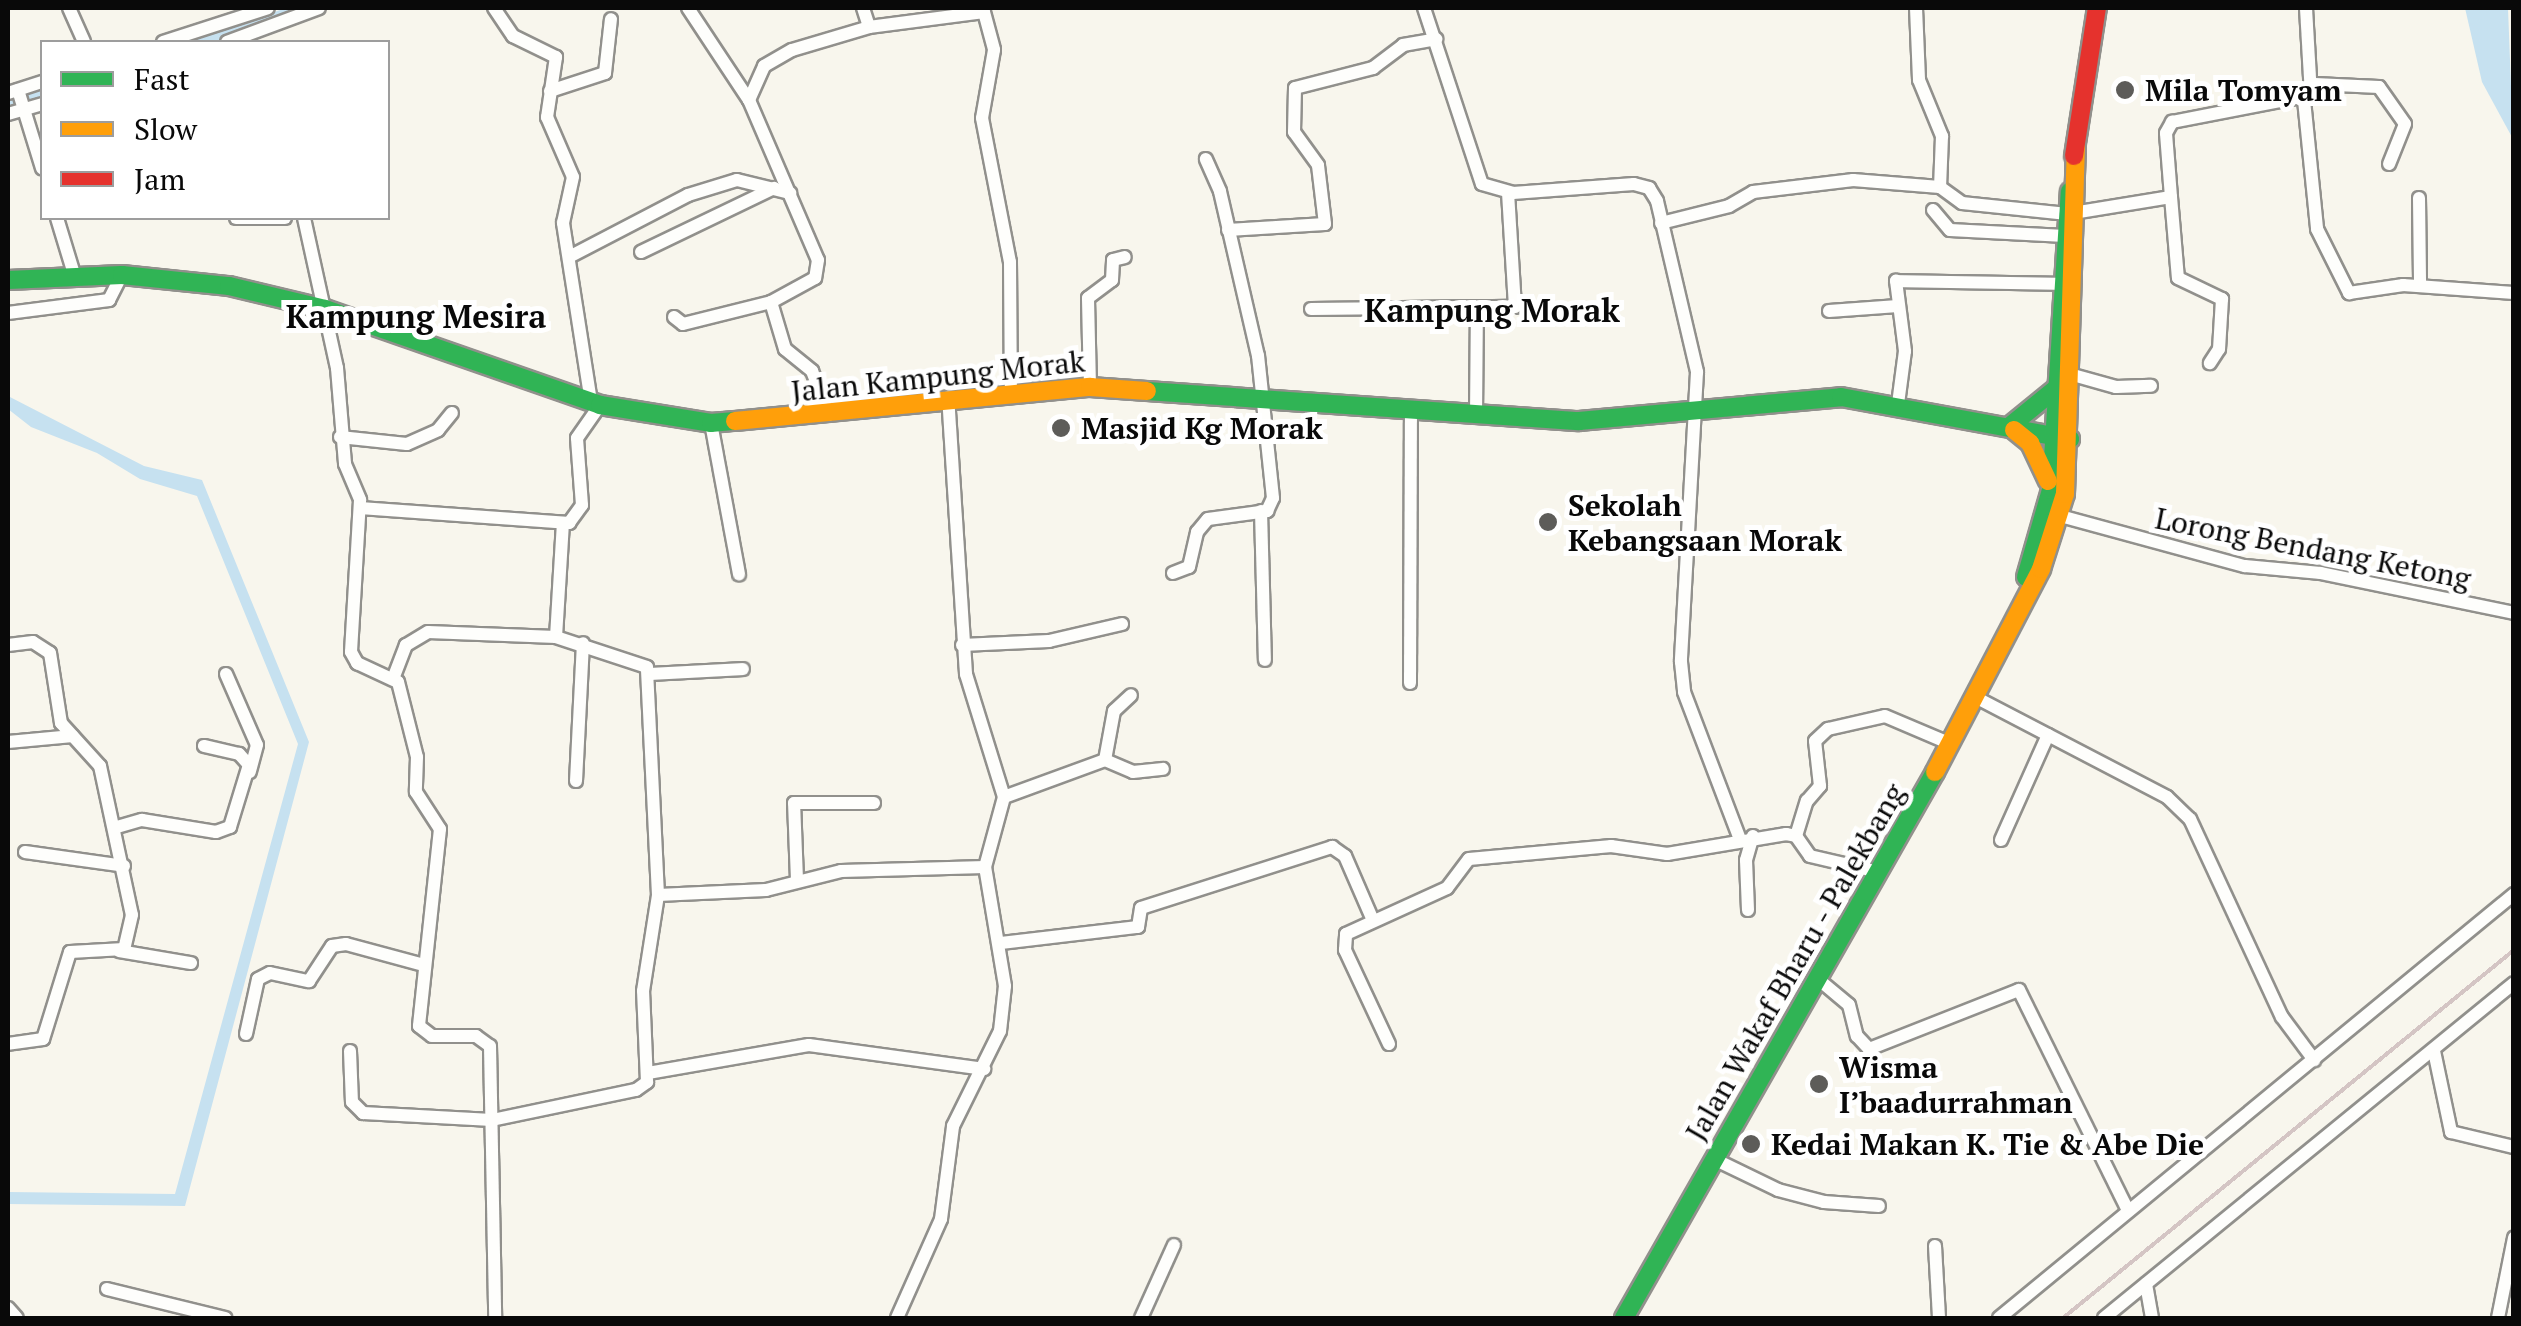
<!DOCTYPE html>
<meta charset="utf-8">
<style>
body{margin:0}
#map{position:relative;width:2521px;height:1326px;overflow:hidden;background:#f8f6ed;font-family:"PT Serif",serif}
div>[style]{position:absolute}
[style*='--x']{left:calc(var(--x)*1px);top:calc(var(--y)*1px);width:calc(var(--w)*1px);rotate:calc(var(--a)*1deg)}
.water>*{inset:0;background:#c6e1f0}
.canal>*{height:11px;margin:-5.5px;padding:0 5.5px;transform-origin:5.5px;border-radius:5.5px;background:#c6e1f0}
.roads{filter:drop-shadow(2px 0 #91908c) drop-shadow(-2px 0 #91908c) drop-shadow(0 2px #91908c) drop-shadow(0 -2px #91908c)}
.street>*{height:12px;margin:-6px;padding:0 6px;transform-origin:6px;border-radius:6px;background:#fefefc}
.fast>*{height:18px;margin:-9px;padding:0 9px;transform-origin:9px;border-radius:9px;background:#30b455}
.slow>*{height:18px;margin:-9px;padding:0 9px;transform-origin:9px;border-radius:9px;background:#ff9f0a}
.jam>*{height:18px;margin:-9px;padding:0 9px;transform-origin:9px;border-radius:9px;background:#e5322d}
.rail>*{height:4px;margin:-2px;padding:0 2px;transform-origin:2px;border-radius:2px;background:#d4c5c4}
.dots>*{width:28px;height:28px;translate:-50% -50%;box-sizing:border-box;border:5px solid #fff;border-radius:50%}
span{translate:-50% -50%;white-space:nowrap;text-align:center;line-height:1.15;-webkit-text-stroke:10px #fff;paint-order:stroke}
.poi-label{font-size:30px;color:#090909;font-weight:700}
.left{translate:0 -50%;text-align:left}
.street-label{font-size:30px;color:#090909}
.neighbourhood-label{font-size:32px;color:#090909;font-weight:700}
.frame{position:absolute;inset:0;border:10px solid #090909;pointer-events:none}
.legend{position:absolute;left:40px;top:40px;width:350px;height:180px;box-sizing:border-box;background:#fff;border:2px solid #9d9d9d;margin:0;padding:12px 18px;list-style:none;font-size:30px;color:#090909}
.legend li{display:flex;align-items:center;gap:20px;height:50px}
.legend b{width:50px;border:2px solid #9d9d9d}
</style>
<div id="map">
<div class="water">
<div style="clip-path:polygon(2465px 8px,2508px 8px,2513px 139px,2482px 82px)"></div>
<div style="clip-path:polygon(8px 396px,144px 466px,202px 480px,309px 742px,185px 1206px,8px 1204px,8px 1192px,175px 1194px,298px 744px,197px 496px,140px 479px,97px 453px,31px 427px,8px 409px)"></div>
</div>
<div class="canal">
<div style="--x:199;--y:42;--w:108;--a:-18.3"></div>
<div style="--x:8;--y:104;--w:35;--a:-15"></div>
</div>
<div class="roads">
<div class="street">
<div style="--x:69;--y:8;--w:37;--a:66"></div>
<div style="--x:494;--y:8;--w:34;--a:56"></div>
<div style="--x:513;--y:36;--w:48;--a:26"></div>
<div style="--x:556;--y:57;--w:61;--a:98.5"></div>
<div style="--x:547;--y:117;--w:65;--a:66.6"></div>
<div style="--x:573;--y:177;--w:47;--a:102.3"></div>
<div style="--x:563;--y:223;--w:180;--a:81.1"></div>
<div style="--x:688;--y:8;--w:110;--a:56.5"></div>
<div style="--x:749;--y:100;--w:174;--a:66.7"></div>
<div style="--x:818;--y:260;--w:18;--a:99"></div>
<div style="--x:815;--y:278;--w:50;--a:151.4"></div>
<div style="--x:771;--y:302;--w:49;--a:73.4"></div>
<div style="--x:785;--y:349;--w:35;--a:39"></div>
<div style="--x:812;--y:371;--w:47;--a:68.9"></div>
<div style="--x:863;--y:8;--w:20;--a:72"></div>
<div style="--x:1424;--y:8;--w:185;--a:71.8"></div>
<div style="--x:1482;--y:184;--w:32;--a:16"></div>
<div style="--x:1513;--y:193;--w:121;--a:-4.3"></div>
<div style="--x:1634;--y:184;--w:16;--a:15"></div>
<div style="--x:1649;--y:188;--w:15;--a:58"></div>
<div style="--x:1657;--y:201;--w:176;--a:76.8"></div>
<div style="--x:1697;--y:372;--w:290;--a:93.2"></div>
<div style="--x:1681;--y:662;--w:30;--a:84"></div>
<div style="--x:1684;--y:692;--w:155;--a:69.2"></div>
<div style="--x:1916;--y:8;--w:72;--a:87.6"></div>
<div style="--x:1919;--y:80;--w:61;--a:67.7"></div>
<div style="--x:1942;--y:136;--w:51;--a:92.2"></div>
<div style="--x:163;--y:42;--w:110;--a:-17.9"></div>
<div style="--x:227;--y:42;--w:98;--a:-20.3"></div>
<div style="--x:2315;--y:84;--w:64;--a:2.7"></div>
<div style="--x:2379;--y:87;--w:45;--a:54.9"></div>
<div style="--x:2405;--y:124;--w:43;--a:111.8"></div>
<div style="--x:18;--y:90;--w:82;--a:72.9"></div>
<div style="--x:550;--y:91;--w:58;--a:-18.1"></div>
<div style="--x:605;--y:73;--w:54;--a:-83.7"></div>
<div style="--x:8;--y:93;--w:36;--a:-18"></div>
<div style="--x:749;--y:100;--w:37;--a:-66"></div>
<div style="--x:764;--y:66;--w:32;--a:-30"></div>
<div style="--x:792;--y:50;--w:80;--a:-16.6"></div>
<div style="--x:869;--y:27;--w:116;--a:-7.4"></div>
<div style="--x:984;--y:12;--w:39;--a:75"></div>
<div style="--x:994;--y:50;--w:69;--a:100"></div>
<div style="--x:982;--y:118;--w:147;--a:79"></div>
<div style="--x:1010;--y:262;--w:129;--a:89.6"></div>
<div style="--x:2304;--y:100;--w:130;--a:84.2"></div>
<div style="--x:2317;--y:229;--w:72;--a:63.4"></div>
<div style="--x:2349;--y:293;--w:55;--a:-8.4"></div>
<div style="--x:2403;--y:285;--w:111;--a:4.1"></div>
<div style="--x:8;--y:114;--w:35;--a:-16"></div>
<div style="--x:2171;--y:197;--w:81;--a:85.1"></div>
<div style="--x:2178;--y:278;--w:49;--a:25.5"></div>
<div style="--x:2222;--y:299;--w:50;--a:93.4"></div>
<div style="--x:2219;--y:349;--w:17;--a:123"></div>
<div style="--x:2419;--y:198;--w:88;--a:89.3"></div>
<div style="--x:1933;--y:210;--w:26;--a:50"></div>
<div style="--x:1950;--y:230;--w:115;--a:3"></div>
<div style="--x:2079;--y:212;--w:93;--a:-9.3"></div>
<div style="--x:2171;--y:197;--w:64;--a:-94.5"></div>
<div style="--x:2166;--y:133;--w:13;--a:-61"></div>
<div style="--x:2172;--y:122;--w:142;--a:-11"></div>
<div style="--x:2311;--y:95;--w:87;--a:-93.3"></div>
<div style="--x:57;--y:218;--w:59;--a:73.1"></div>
<div style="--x:236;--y:218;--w:49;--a:0"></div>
<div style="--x:304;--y:218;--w:154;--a:77.6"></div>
<div style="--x:337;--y:368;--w:96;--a:85.2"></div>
<div style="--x:345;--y:464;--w:39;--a:67"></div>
<div style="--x:360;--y:500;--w:152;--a:93.4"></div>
<div style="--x:351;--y:652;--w:13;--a:61"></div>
<div style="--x:357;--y:663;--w:45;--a:24.9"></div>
<div style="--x:398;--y:682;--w:77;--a:75.8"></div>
<div style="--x:417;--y:757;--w:35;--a:92"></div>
<div style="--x:416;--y:792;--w:44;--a:57"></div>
<div style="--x:440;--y:829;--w:198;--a:96.1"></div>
<div style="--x:419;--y:1026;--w:16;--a:38"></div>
<div style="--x:432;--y:1036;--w:44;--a:0"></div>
<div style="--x:476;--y:1036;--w:17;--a:36"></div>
<div style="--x:490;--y:1046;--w:272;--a:88.9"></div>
<div style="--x:1661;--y:223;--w:70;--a:-14"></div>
<div style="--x:1729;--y:206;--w:28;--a:-30"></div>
<div style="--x:1753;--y:192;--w:101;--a:-6.8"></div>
<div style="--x:1853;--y:180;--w:87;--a:4.6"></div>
<div style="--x:1940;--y:187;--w:27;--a:36"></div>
<div style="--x:1962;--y:203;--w:106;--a:6"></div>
<div style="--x:1228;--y:230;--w:97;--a:-3.5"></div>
<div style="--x:1325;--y:224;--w:59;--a:-96.8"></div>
<div style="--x:1318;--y:165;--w:41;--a:-126"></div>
<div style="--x:1294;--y:132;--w:44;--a:-88.7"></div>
<div style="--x:1295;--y:88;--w:81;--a:-14.4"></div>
<div style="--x:1373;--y:68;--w:38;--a:-37"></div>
<div style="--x:1403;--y:45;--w:34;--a:-10"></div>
<div style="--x:641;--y:252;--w:148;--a:-25.7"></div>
<div style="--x:569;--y:257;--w:134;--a:-27.5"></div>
<div style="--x:688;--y:195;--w:51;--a:-17"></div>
<div style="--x:737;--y:180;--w:55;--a:13.8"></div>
<div style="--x:1311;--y:309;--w:204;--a:-0.6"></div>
<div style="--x:1515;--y:307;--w:114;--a:-93.5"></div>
<div style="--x:1829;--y:311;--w:69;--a:-4.1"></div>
<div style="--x:8;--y:313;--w:102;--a:-7.3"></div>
<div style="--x:109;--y:300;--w:28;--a:-63"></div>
<div style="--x:674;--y:317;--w:11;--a:38"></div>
<div style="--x:683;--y:324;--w:91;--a:-14"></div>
<div style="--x:2073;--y:375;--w:45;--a:15.6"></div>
<div style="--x:2116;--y:387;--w:35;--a:-2"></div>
<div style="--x:1090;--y:387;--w:89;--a:-91.3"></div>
<div style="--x:1088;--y:298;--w:30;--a:-37"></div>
<div style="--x:1112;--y:280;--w:20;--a:-87"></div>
<div style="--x:1113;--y:260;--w:12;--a:-14"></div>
<div style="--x:1898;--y:404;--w:53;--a:-82.5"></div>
<div style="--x:1905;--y:351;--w:71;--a:-97.3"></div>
<div style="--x:1896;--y:281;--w:168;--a:1"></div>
<div style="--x:1476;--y:416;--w:107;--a:-89.5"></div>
<div style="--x:711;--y:423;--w:154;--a:79.5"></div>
<div style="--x:340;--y:437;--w:67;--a:6"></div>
<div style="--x:407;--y:444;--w:34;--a:-24"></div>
<div style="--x:438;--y:430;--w:22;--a:-51"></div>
<div style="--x:360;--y:508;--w:210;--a:4.1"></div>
<div style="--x:569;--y:523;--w:22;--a:-54"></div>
<div style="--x:582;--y:505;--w:67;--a:-94.3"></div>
<div style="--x:577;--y:438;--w:40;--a:-55.1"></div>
<div style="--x:1261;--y:511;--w:149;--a:88.5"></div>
<div style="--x:2053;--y:514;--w:199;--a:15.2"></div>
<div style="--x:2245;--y:566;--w:76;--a:5.3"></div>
<div style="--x:2321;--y:573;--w:197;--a:11.7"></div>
<div style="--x:1173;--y:573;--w:17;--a:-21"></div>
<div style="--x:1189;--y:567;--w:36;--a:-77"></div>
<div style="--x:1197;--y:532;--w:17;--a:-50"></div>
<div style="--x:1208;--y:519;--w:60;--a:-7.7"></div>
<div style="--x:1267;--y:511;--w:14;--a:-65"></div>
<div style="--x:1273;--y:498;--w:143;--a:-96"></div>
<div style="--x:1258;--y:356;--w:169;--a:-103"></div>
<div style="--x:1220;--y:191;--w:35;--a:-114"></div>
<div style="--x:556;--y:637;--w:113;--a:-86.5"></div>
<div style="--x:8;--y:645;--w:25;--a:-7"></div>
<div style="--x:33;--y:642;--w:20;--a:33"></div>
<div style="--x:50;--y:653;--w:71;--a:81.1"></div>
<div style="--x:61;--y:723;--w:58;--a:47.8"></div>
<div style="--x:100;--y:766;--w:152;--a:77.9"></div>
<div style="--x:132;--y:915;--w:35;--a:103"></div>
<div style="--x:124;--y:949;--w:54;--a:176.8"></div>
<div style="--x:70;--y:952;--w:91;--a:107.2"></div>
<div style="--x:43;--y:1039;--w:35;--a:172"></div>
<div style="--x:962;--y:645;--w:87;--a:-2.6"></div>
<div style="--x:1049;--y:641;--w:75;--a:-13.1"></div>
<div style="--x:226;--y:674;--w:77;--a:66.4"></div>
<div style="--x:257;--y:745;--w:28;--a:105"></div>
<div style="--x:651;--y:674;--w:92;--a:-3.1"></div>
<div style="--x:1410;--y:683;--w:272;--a:-89.8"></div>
<div style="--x:1977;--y:698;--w:214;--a:27.5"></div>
<div style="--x:2167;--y:797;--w:32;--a:44"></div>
<div style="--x:2190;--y:819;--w:218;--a:65.1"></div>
<div style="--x:2282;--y:1017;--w:54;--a:53.3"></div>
<div style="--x:8;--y:742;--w:65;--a:-5.3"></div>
<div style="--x:1105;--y:760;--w:30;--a:23"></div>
<div style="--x:1133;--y:772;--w:30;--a:-6"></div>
<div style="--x:576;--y:781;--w:138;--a:-87.1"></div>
<div style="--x:1004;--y:797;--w:108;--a:-20.1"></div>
<div style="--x:1105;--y:760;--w:50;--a:-79.6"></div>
<div style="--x:1114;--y:711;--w:23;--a:-43"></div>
<div style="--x:117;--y:827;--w:26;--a:-16"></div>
<div style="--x:142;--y:820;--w:75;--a:9.2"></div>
<div style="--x:216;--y:832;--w:15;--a:-20"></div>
<div style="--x:230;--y:827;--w:65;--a:-73"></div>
<div style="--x:249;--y:765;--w:15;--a:-132"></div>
<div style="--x:239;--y:754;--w:36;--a:-167"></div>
<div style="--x:1796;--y:836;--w:37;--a:-73"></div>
<div style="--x:1807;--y:801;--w:20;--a:-49"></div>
<div style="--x:1820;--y:786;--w:45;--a:-96.3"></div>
<div style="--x:1815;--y:741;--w:18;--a:-43"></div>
<div style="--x:1828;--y:729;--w:58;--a:-12.8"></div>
<div style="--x:1885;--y:716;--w:72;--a:23"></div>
<div style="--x:2001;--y:840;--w:115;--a:-65.9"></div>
<div style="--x:25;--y:852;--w:100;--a:8"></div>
<div style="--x:797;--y:880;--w:77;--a:-92.2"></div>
<div style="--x:794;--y:803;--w:80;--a:0"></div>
<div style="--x:658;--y:895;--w:108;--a:-2.7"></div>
<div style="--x:766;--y:890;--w:77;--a:-14.2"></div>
<div style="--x:841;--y:871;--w:144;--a:-1.6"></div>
<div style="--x:1748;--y:910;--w:50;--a:-92.3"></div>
<div style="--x:1746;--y:860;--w:25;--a:-74"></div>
<div style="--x:1001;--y:943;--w:138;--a:-6.7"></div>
<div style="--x:1138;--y:927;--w:19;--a:-81"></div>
<div style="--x:1141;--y:908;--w:201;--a:-17.7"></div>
<div style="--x:1332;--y:847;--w:16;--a:35"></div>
<div style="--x:1345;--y:856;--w:68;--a:66.5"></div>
<div style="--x:119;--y:951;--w:73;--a:9.5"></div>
<div style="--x:1818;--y:979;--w:40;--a:40"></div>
<div style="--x:1849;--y:1005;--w:32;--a:76"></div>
<div style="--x:1857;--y:1036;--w:18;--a:47"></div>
<div style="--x:1869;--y:1049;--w:161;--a:-21.5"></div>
<div style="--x:2019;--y:990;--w:246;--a:63.7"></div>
<div style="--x:246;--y:1034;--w:56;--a:-77.7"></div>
<div style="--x:258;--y:979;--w:13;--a:-27"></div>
<div style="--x:270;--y:973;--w:40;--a:12"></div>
<div style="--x:309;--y:981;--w:42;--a:-56.7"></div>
<div style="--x:332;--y:946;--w:14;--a:-8"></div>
<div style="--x:346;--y:944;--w:81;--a:15.1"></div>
<div style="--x:1389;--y:1044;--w:104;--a:-115.1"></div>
<div style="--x:1345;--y:950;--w:16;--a:-86"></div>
<div style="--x:1346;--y:934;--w:111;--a:-24.5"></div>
<div style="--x:1447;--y:888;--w:36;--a:-53"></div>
<div style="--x:1469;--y:859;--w:143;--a:-5.2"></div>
<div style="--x:1611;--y:846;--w:57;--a:8.1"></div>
<div style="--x:1667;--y:854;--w:121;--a:-9.5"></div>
<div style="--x:1786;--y:834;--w:10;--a:11"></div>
<div style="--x:1796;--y:836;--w:24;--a:55"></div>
<div style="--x:1810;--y:856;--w:71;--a:13.1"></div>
<div style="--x:350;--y:1051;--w:51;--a:87.8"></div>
<div style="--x:352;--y:1102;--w:16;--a:45"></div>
<div style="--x:363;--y:1113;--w:129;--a:3.1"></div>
<div style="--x:492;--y:1120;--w:147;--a:-11.8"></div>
<div style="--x:636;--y:1090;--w:14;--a:-36"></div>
<div style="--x:647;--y:1082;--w:91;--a:-92.5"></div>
<div style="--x:643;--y:991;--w:97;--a:-81.1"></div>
<div style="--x:658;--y:895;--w:228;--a:-92.8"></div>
<div style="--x:647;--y:667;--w:96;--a:-161.8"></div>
<div style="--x:556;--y:637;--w:128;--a:-177.8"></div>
<div style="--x:428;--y:632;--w:26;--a:149"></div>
<div style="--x:406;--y:645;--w:34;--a:111"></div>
<div style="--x:2434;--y:1051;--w:83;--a:78.1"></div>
<div style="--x:2451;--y:1132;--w:65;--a:13.4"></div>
<div style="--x:648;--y:1073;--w:163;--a:-9.9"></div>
<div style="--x:809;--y:1045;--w:177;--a:7.8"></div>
<div style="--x:1714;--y:1159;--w:71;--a:25.8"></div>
<div style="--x:1778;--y:1190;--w:48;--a:14.6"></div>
<div style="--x:1824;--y:1202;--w:55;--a:4.2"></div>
<div style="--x:1935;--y:1246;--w:72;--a:86.8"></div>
<div style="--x:2146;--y:1284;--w:35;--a:80"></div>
<div style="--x:107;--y:1289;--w:122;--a:13.8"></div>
<div style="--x:8;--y:1308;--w:13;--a:48"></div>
<div style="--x:897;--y:1318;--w:108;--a:-66"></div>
<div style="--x:941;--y:1219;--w:94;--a:-82.6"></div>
<div style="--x:953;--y:1126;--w:106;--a:-63.7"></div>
<div style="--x:1000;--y:1031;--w:45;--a:-83.7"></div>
<div style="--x:1005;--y:986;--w:121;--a:-99.5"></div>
<div style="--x:985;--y:867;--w:73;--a:-74.8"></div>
<div style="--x:1004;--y:797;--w:129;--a:-107.2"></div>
<div style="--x:966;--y:674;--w:277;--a:-93.7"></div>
<div style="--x:1141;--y:1318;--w:80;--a:-65.7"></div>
<div style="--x:1999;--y:1318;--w:667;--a:-39.46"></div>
<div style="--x:2104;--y:1318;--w:529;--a:-39.25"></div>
<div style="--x:2498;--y:1318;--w:82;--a:-78.7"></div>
</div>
<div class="fast">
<div style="--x:8;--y:280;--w:114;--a:-2.5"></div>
<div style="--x:122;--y:275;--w:108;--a:5.9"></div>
<div style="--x:229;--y:286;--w:99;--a:13.5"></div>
<div style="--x:325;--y:309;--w:291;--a:19.2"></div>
<div style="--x:600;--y:405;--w:112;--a:9.2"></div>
<div style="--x:711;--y:423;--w:24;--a:-5"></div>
<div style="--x:1147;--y:391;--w:433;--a:4"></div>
<div style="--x:1579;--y:421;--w:263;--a:-5.2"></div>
<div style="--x:1841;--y:397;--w:233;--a:10.4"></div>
<div style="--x:2010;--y:426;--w:63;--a:-39.2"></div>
<div style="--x:2026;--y:577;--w:91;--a:-74"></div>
<div style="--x:2051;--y:490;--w:299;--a:-86.4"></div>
<div style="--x:1624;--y:1318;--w:628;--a:-60.33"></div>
</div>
<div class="slow">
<div style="--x:735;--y:421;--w:357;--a:-5.5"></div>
<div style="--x:1090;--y:387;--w:57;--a:4"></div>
<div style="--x:2014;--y:430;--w:21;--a:39"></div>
<div style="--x:2030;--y:443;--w:42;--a:64.7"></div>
<div style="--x:1935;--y:772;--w:229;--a:-62.4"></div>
<div style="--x:2041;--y:569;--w:79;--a:-72.3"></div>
<div style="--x:2065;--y:494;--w:347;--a:-88.2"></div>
</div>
<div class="jam">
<div style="--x:2074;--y:156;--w:150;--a:-81.2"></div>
</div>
</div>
<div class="rail">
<div style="--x:2063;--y:1318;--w:582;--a:-39.21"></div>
</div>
<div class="dots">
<div style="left:2125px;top:90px;background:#5d5c59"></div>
<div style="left:1061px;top:428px;background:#5d5c59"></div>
<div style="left:1548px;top:522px;background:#5d5c59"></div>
<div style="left:1819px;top:1084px;background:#5d5c59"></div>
<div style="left:1751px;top:1144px;background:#5d5c59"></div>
</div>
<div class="poi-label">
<span class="left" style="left:2145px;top:90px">Mila Tomyam</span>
<span class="left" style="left:1081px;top:428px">Masjid Kg Morak</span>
<span class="left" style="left:1568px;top:522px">Sekolah<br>Kebangsaan Morak</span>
<span class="left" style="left:1839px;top:1084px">Wisma<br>I’baadurrahman</span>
<span class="left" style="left:1771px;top:1144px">Kedai Makan K. Tie &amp; Abe Die</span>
</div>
<div class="street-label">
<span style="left:938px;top:376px;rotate:-6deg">Jalan Kampung Morak</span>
<span style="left:2313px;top:548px;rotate:11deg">Lorong Bendang Ketong</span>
<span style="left:1795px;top:962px;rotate:-60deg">Jalan Wakaf Bharu - Palekbang</span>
</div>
<div class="neighbourhood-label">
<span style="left:1492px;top:310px">Kampung Morak</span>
<span style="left:416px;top:316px">Kampung Mesira</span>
</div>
<div class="frame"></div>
<ul class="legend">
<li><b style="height:12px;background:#30b455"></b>Fast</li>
<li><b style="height:12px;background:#ff9f0a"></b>Slow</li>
<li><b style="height:12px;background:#e5322d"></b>Jam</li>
</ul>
</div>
